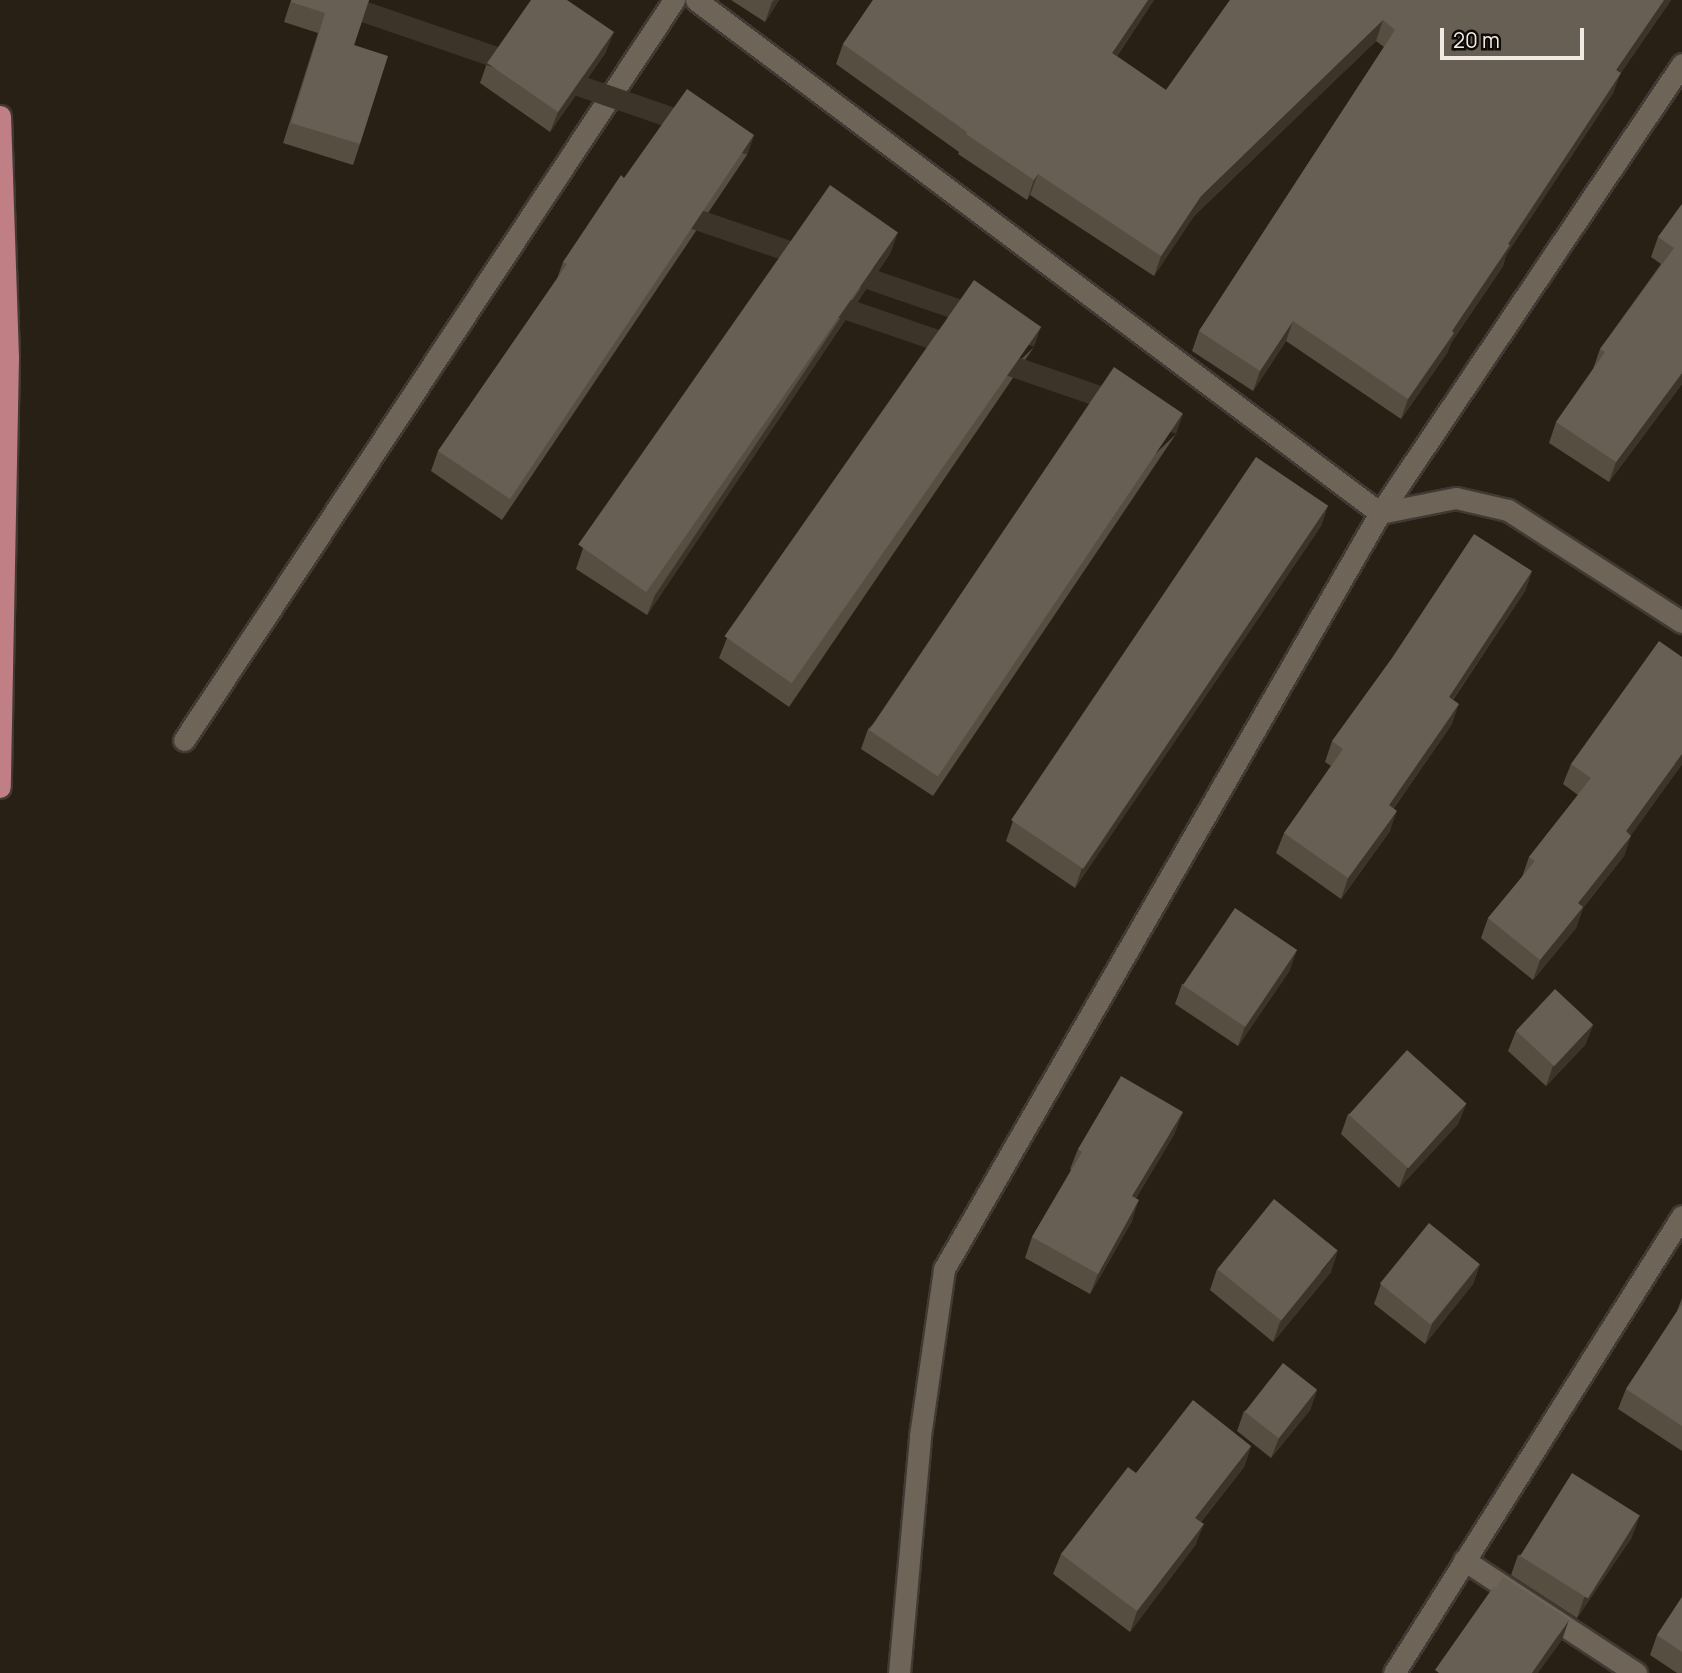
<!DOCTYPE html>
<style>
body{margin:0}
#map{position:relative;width:1682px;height:1673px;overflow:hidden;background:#281f15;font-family:Manrope,sans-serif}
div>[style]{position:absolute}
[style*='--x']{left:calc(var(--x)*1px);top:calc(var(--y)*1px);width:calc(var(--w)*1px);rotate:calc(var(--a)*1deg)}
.roads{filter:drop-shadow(2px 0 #413a34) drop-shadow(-2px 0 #413a34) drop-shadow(0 2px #413a34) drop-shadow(0 -2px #413a34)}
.minor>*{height:21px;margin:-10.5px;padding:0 10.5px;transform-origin:10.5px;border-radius:10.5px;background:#6e6457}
.major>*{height:21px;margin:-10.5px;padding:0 10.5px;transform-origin:10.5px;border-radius:10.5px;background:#bf7f84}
.wall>*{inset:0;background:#574e42}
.shaded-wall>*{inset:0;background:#3d3429;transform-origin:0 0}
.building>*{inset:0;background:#675f53;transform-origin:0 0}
span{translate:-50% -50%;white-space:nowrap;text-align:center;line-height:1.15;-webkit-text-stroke:5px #0d0a06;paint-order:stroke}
.scale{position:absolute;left:1440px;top:28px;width:144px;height:32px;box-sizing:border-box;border:4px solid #f0eae3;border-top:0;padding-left:9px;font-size:21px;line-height:24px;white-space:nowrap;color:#f0eae3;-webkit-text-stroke:5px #0d0a06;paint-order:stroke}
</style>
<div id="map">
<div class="roads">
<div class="minor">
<div style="--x:696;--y:0;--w:855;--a:36.87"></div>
<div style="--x:1380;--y:513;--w:77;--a:-11.2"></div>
<div style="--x:1456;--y:498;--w:53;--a:13"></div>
<div style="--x:1508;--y:510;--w:207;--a:32.8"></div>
<div style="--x:184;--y:740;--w:888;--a:-56.49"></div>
<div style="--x:1464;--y:1560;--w:206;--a:33.3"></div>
<div style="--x:899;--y:1673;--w:238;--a:-84.9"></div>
<div style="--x:920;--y:1436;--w:169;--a:-81.8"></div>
<div style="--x:944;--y:1269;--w:873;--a:-60.03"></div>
<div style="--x:1380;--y:513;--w:541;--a:-56.07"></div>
<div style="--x:1394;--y:1673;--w:540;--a:-57.78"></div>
</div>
<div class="major">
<div style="--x:0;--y:116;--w:241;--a:88.1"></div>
<div style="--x:8;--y:357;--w:430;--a:91.1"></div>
</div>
</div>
<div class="wall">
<div style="clip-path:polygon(291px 0,369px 0,354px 45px,360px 144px,353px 165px,283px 143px,318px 33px,284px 22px)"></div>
<div style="clip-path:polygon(731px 0,779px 0,765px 22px)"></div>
<div style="clip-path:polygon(873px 0,1154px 0,1117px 56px,1166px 90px,1230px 0,1671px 0,1620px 74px,1613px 93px,1506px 255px,1503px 266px,1451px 343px,1447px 353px,1401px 419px,1286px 341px,1253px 391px,1192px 351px,1199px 331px,1384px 47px,1376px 41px,1194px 216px,1154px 276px,1030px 195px,1027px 200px,958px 154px,959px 152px,836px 64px,843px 44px)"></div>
<div style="clip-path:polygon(606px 52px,550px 132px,480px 83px,487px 63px)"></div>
<div style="clip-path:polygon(754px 135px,747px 155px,502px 520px,431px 471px,438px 451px,557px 279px,563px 262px,624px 178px)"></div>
<div style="clip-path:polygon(1682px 204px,1682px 384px,1609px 482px,1549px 443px,1556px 422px,1593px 369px,1600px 349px,1661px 264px,1651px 257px,1658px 237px)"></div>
<div style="clip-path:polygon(891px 252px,647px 615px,576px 569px,583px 548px)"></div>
<div style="clip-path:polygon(1034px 347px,789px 707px,719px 658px,727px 638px)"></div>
<div style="clip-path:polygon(1176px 434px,933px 796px,861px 749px,868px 729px)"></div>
<div style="clip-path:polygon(1328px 505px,1321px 526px,1075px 888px,1006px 841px,1013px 821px)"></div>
<div style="clip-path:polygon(1532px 571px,1525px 591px,1453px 700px,1452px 724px,1394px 808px,1390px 831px,1341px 899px,1276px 853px,1284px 833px,1331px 766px,1325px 762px,1332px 741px)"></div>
<div style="clip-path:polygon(1571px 764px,1682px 764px,1631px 835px,1624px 856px,1583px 908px,1576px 928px,1533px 980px,1481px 938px,1488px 918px,1522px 877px,1529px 857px,1578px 795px,1563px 784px)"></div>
<div style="clip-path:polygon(1290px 970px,1238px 1046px,1175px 1004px,1182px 984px)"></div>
<div style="clip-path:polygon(1593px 1025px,1585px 1045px,1546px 1086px,1508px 1051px,1516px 1031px)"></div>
<div style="clip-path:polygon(1466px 1104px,1458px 1124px,1399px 1188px,1341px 1134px,1348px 1114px)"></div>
<div style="clip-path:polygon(1175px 1133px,1136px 1198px,1132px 1221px,1090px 1294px,1025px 1258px,1032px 1237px,1071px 1170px,1070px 1169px,1078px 1149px)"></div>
<div style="clip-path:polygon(1480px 1264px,1473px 1284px,1425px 1344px,1374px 1304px,1381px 1284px)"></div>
<div style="clip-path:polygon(1217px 1269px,1331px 1272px,1273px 1342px,1210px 1290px)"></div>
<div style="clip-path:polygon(1682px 1298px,1682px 1451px,1618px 1409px,1626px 1389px,1677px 1311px)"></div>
<div style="clip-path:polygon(1317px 1390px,1310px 1410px,1271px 1458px,1237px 1431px,1244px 1411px)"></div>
<div style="clip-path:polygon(1251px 1446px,1244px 1467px,1201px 1522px,1196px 1544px,1130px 1632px,1053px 1574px,1061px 1554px,1136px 1473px)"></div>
<div style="clip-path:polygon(1632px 1537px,1577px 1618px,1511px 1575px,1518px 1555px)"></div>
<div style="clip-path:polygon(1682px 1597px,1682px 1673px,1677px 1673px,1650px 1655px,1657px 1635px)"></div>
</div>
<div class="shaded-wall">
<div style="clip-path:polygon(774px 0,779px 0,765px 22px,772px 2px)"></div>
<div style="clip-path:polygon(1148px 0,1154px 0,1105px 73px,1112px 53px)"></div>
<div style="clip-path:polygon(1664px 0,1671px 0,1620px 74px,1613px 93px,1506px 255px,1503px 266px,1451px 343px,1447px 353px,1401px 419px,1408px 399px,1508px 244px,1616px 70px)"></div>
<div style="clip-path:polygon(1383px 20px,1376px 41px,1194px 216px,1154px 276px,1161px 256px,1201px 196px)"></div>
<div style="clip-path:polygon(614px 32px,606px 52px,550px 132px,558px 112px)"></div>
<div style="left:754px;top:135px;width:21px;height:438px;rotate:109deg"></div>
<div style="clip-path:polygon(1038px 174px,1030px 195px,1027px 200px,1034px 180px)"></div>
<div style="clip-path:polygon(898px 232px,891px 252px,647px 615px,655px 595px)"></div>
<div style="clip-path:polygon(1293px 321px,1286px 341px,1253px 391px,1260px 371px)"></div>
<div style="left:1041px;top:327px;width:21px;height:435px;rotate:109deg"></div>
<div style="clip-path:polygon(1682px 373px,1682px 384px,1609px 482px,1616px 462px)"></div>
<div style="left:1183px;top:414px;width:21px;height:436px;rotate:109deg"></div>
<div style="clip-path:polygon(1328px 505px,1321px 526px,1075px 888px,1082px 868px)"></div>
<div style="clip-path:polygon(1532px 571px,1525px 591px,1441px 717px,1449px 697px)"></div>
<div style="clip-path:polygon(1459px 704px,1452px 724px,1382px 825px,1389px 805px)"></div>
<div style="clip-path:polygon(1682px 754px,1682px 764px,1619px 852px,1626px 831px)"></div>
<div style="clip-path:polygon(1397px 811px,1390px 831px,1341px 899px,1348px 878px)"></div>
<div style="clip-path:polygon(1631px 836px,1624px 856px,1583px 908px,1576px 928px,1533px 980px,1540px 960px,1578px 903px)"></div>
<div style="clip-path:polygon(1297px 950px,1290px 970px,1238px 1046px,1245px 1026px)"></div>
<div style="clip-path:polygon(1593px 1025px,1585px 1045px,1546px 1086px,1553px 1066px)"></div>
<div style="clip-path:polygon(1466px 1104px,1458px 1124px,1399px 1188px,1407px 1168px)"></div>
<div style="clip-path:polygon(1183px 1112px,1175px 1133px,1125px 1216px,1132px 1196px)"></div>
<div style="clip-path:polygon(1139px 1200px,1132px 1221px,1090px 1294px,1098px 1274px)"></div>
<div style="clip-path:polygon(1338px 1251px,1331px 1272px,1273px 1342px,1280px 1322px)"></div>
<div style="clip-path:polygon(1480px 1264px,1473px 1284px,1425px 1344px,1432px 1324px)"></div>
<div style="clip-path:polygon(1317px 1390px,1310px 1410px,1271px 1458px,1279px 1438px)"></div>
<div style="clip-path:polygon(1251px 1446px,1244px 1467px,1188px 1538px,1195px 1518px)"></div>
<div style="clip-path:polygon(1640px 1516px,1632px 1537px,1577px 1618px,1584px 1598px)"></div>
<div style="clip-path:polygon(1204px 1524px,1196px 1544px,1130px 1632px,1137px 1611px)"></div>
<div style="clip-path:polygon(1569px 1620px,1562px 1640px,1538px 1673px,1532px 1673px)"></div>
</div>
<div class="building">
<div style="clip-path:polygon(292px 0,369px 0,354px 45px,388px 56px,360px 144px,291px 123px,325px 13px,291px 2px)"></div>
<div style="clip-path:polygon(531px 0,567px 0,614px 32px,558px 112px,487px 63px)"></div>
<div style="clip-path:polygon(873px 0,1148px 0,1112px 53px,1166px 90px,1230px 0,1664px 0,1616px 70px,1621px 73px,1508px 244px,1510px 245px,1452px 331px,1454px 333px,1408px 399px,1293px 321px,1260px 371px,1199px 331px,1395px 30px,1383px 20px,1201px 196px,1161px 256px,1038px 174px,1034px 180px,966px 134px,967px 132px,843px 44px)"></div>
<div style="clip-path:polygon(687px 89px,754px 135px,510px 499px,438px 451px,567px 264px,563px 262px,621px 175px,624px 178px)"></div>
<div style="left:830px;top:185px;width:83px;height:439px;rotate:35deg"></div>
<div style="clip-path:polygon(1682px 204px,1682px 373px,1616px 462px,1556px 422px,1605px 352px,1600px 349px,1674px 248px,1658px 237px)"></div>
<div style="left:974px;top:280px;width:82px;height:435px;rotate:35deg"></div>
<div style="left:1114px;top:367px;width:83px;height:438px;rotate:34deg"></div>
<div style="left:1256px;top:457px;width:87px;height:438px;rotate:34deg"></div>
<div style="clip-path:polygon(1474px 534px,1532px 571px,1449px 697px,1459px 704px,1389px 805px,1397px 811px,1348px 878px,1284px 833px,1343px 749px,1332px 741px,1392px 658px)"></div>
<div style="clip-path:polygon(1659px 641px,1682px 657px,1682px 754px,1626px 831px,1631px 836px,1578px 903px,1583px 907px,1540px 960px,1488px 918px,1535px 861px,1529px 857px,1591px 778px,1571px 764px)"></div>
<div style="left:1235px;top:908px;width:75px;height:93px;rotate:34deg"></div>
<div style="left:1555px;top:989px;width:52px;height:57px;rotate:43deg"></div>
<div style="left:1407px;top:1050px;width:80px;height:87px;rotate:42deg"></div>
<div style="clip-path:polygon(1121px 1076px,1183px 1112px,1132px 1196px,1139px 1200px,1098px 1274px,1032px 1237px,1082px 1152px,1078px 1149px)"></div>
<div style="left:1274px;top:1199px;width:82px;height:90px;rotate:39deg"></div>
<div style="left:1429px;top:1223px;width:65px;height:78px;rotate:39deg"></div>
<div style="clip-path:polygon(1682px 1304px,1682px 1426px,1626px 1389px)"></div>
<div style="left:1283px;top:1363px;width:43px;height:62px;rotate:38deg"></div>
<div style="clip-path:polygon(1193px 1400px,1251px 1446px,1195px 1518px,1204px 1524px,1137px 1611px,1061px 1554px,1128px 1467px,1136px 1473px)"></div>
<div style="left:1572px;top:1473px;width:80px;height:98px;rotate:32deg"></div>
<div style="clip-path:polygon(1503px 1577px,1569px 1620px,1532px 1673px,1439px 1673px,1435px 1670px,1494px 1586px,1496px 1588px)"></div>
<div style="clip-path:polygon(1682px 1597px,1682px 1652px,1657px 1635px)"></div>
</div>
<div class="scale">20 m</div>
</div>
